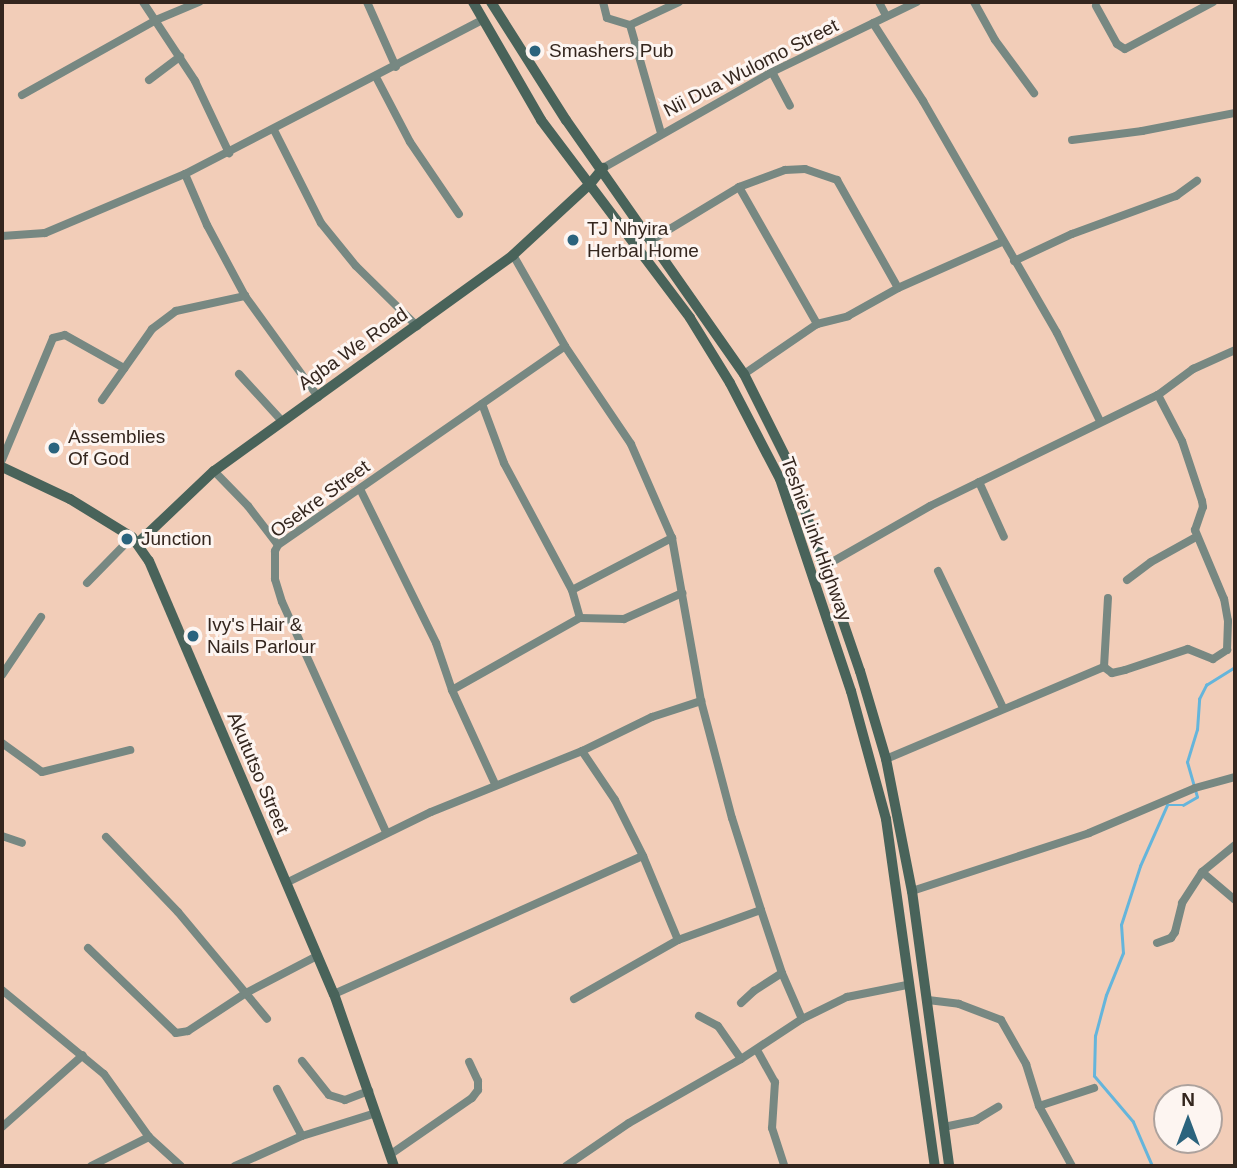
<!DOCTYPE html>
<style>
body{margin:0}
#map{position:relative;width:1237px;height:1168px;overflow:hidden;background:#f2cdb8;font-family:Helvetica,sans-serif}
div>[style]{position:absolute}
[style*='--x']{left:calc(var(--x)*1px);top:calc(var(--y)*1px);width:calc(var(--w)*1px);rotate:calc(var(--a)*1deg)}
.stream>*{height:2.5px;margin:-1.25px;padding:0 1.25px;transform-origin:1.25px;border-radius:1.25px;background:#65b5db}
.street>*{height:8px;margin:-4px;padding:0 4px;transform-origin:4px;border-radius:4px;background:#778882}
.secondary>*{height:10px;margin:-5px;padding:0 5px;transform-origin:5px;border-radius:5px;background:#49635a}
.dots>*{width:19px;height:19px;translate:-50% -50%;box-sizing:border-box;border:4px solid #fdf5f1;border-radius:50%}
span{translate:-50% -50%;white-space:nowrap;text-align:center;line-height:1.15;-webkit-text-stroke:6px #fdf5f1;paint-order:stroke}
.poi-label{font-size:19px;color:#34261e}
.left{translate:0 -50%;text-align:left}
.street-label{font-size:19px;color:#34261e}
.frame{position:absolute;inset:0;border:4px solid #34261e;pointer-events:none}
.north{position:absolute;left:1153px;top:1084px;width:70px;height:70px;box-sizing:border-box;background:#fdf5f1;border:2px solid #ada29d;border-radius:50%;rotate:0deg;font-size:19px;font-weight:700;line-height:28px;text-align:center;color:#34261e}
.north::after{content:'';display:block;margin:auto;width:24px;height:32px;background:#2b637d;clip-path:polygon(50% 0,100% 100%,50% 72%,0 100%)}
</style>
<div id="map">
<div class="stream">
<div style="--x:1152;--y:1166;--w:48;--a:-113.4"></div>
<div style="--x:1133;--y:1122;--w:60;--a:-130.3"></div>
<div style="--x:1094;--y:1076;--w:40;--a:-88.6"></div>
<div style="--x:1095;--y:1036;--w:42;--a:-75"></div>
<div style="--x:1106;--y:995;--w:45;--a:-68"></div>
<div style="--x:1123;--y:953;--w:28;--a:-94"></div>
<div style="--x:1121;--y:925;--w:62;--a:-72.1"></div>
<div style="--x:1140;--y:866;--w:67;--a:-66.1"></div>
<div style="--x:1167;--y:805;--w:16;--a:0"></div>
<div style="--x:1183;--y:805;--w:16;--a:-30"></div>
<div style="--x:1197;--y:797;--w:36;--a:-106"></div>
<div style="--x:1187;--y:762;--w:34;--a:-73"></div>
<div style="--x:1197;--y:730;--w:31;--a:-86"></div>
<div style="--x:1199;--y:699;--w:16;--a:-63"></div>
<div style="--x:1206;--y:685;--w:34;--a:-32"></div>
</div>
<div class="street">
<div style="--x:143;--y:2;--w:95;--a:56.6"></div>
<div style="--x:195;--y:81;--w:80;--a:64.7"></div>
<div style="--x:367;--y:2;--w:71;--a:66"></div>
<div style="--x:603;--y:2;--w:16;--a:76"></div>
<div style="--x:607;--y:18;--w:24;--a:17"></div>
<div style="--x:630;--y:25;--w:112;--a:74"></div>
<div style="--x:879;--y:2;--w:16;--a:63"></div>
<div style="--x:974;--y:2;--w:43;--a:61.1"></div>
<div style="--x:995;--y:40;--w:66;--a:53.7"></div>
<div style="--x:1096;--y:6;--w:43;--a:61.1"></div>
<div style="--x:1117;--y:44;--w:9;--a:32"></div>
<div style="--x:1125;--y:49;--w:100;--a:-28.1"></div>
<div style="--x:873;--y:23;--w:93;--a:57.3"></div>
<div style="--x:923;--y:101;--w:268;--a:60"></div>
<div style="--x:1057;--y:333;--w:98;--a:64"></div>
<div style="--x:630;--y:25;--w:54;--a:-25.1"></div>
<div style="--x:772;--y:72;--w:38;--a:62"></div>
<div style="--x:376;--y:77;--w:73;--a:62.4"></div>
<div style="--x:410;--y:142;--w:87;--a:55.8"></div>
<div style="--x:149;--y:80;--w:39;--a:-37"></div>
<div style="--x:22;--y:95;--w:154;--a:-29.2"></div>
<div style="--x:156;--y:20;--w:47;--a:-22.7"></div>
<div style="--x:274;--y:130;--w:104;--a:63.2"></div>
<div style="--x:321;--y:223;--w:55;--a:50.9"></div>
<div style="--x:356;--y:266;--w:86;--a:44.5"></div>
<div style="--x:1072;--y:140;--w:71;--a:-7.3"></div>
<div style="--x:1142;--y:131;--w:95;--a:-11"></div>
<div style="--x:603;--y:168;--w:194;--a:-29.6"></div>
<div style="--x:772;--y:72;--w:161;--a:-25.8"></div>
<div style="--x:185;--y:174;--w:56;--a:66.7"></div>
<div style="--x:207;--y:225;--w:81;--a:61.8"></div>
<div style="--x:245;--y:296;--w:125;--a:54.1"></div>
<div style="--x:739;--y:187;--w:158;--a:60.3"></div>
<div style="--x:2;--y:236;--w:43;--a:-4"></div>
<div style="--x:45;--y:233;--w:152;--a:-22.9"></div>
<div style="--x:185;--y:174;--w:335;--a:-27.4"></div>
<div style="--x:650;--y:241;--w:104;--a:-31.2"></div>
<div style="--x:739;--y:187;--w:49;--a:-20.3"></div>
<div style="--x:785;--y:170;--w:20;--a:-3"></div>
<div style="--x:805;--y:169;--w:34;--a:19"></div>
<div style="--x:837;--y:180;--w:124;--a:60.5"></div>
<div style="--x:898;--y:288;--w:114;--a:-23.9"></div>
<div style="--x:1014;--y:261;--w:64;--a:-25"></div>
<div style="--x:1072;--y:234;--w:111;--a:-20.1"></div>
<div style="--x:1176;--y:196;--w:26;--a:-36"></div>
<div style="--x:239;--y:374;--w:62;--a:47.6"></div>
<div style="--x:744;--y:374;--w:88;--a:-34.4"></div>
<div style="--x:817;--y:324;--w:32;--a:-14"></div>
<div style="--x:848;--y:316;--w:57;--a:-29.2"></div>
<div style="--x:102;--y:400;--w:87;--a:-54.8"></div>
<div style="--x:152;--y:329;--w:30;--a:-37"></div>
<div style="--x:176;--y:311;--w:71;--a:-12.3"></div>
<div style="--x:2;--y:460;--w:132;--a:-67.3"></div>
<div style="--x:53;--y:338;--w:12;--a:-14"></div>
<div style="--x:65;--y:335;--w:68;--a:29.2"></div>
<div style="--x:214;--y:471;--w:49;--a:45.8"></div>
<div style="--x:248;--y:506;--w:49;--a:52.4"></div>
<div style="--x:979;--y:482;--w:60;--a:65.6"></div>
<div style="--x:360;--y:489;--w:172;--a:63.7"></div>
<div style="--x:436;--y:643;--w:50;--a:71.2"></div>
<div style="--x:452;--y:690;--w:103;--a:65.4"></div>
<div style="--x:825;--y:566;--w:121;--a:-29.7"></div>
<div style="--x:930;--y:506;--w:254;--a:-26"></div>
<div style="--x:1158;--y:395;--w:44;--a:-36.6"></div>
<div style="--x:1193;--y:369;--w:46;--a:-24.3"></div>
<div style="--x:938;--y:571;--w:152;--a:64.6"></div>
<div style="--x:1127;--y:580;--w:30;--a:-37"></div>
<div style="--x:1151;--y:562;--w:51;--a:-29.1"></div>
<div style="--x:87;--y:583;--w:64;--a:-45.6"></div>
<div style="--x:572;--y:590;--w:113;--a:-27.5"></div>
<div style="--x:580;--y:618;--w:44;--a:1.3"></div>
<div style="--x:624;--y:619;--w:64;--a:-24.1"></div>
<div style="--x:1104;--y:667;--w:69;--a:-86.7"></div>
<div style="--x:2;--y:675;--w:70;--a:-56.1"></div>
<div style="--x:452;--y:690;--w:147;--a:-29.4"></div>
<div style="--x:580;--y:618;--w:29;--a:-106"></div>
<div style="--x:572;--y:590;--w:144;--a:-118.2"></div>
<div style="--x:504;--y:463;--w:63;--a:-110.4"></div>
<div style="--x:701;--y:701;--w:121;--a:75.2"></div>
<div style="--x:732;--y:818;--w:96;--a:72.5"></div>
<div style="--x:2;--y:743;--w:49;--a:35.9"></div>
<div style="--x:42;--y:772;--w:91;--a:-14"></div>
<div style="--x:582;--y:751;--w:59;--a:56"></div>
<div style="--x:615;--y:800;--w:63;--a:63.4"></div>
<div style="--x:643;--y:856;--w:91;--a:67.4"></div>
<div style="--x:678;--y:940;--w:88;--a:-19.9"></div>
<div style="--x:761;--y:910;--w:66;--a:71.6"></div>
<div style="--x:782;--y:973;--w:50;--a:66.5"></div>
<div style="--x:886;--y:759;--w:237;--a:-22.9"></div>
<div style="--x:1104;--y:667;--w:10;--a:37"></div>
<div style="--x:1112;--y:673;--w:13;--a:-13"></div>
<div style="--x:1125;--y:670;--w:66;--a:-18.4"></div>
<div style="--x:1188;--y:649;--w:27;--a:22"></div>
<div style="--x:1213;--y:659;--w:17;--a:-33"></div>
<div style="--x:1227;--y:650;--w:29;--a:-88"></div>
<div style="--x:1228;--y:621;--w:22;--a:-100"></div>
<div style="--x:1224;--y:599;--w:75;--a:-112.8"></div>
<div style="--x:1195;--y:530;--w:24;--a:-71"></div>
<div style="--x:1203;--y:507;--w:6;--a:-99"></div>
<div style="--x:1202;--y:501;--w:63;--a:-108.4"></div>
<div style="--x:1182;--y:441;--w:52;--a:-117.6"></div>
<div style="--x:386;--y:832;--w:252;--a:-114.3"></div>
<div style="--x:282;--y:602;--w:24;--a:-107"></div>
<div style="--x:275;--y:579;--w:28;--a:-90"></div>
<div style="--x:275;--y:551;--w:7;--a:-63"></div>
<div style="--x:278;--y:545;--w:349;--a:-34.7"></div>
<div style="--x:2;--y:836;--w:21;--a:19"></div>
<div style="--x:106;--y:837;--w:104;--a:46.2"></div>
<div style="--x:178;--y:912;--w:139;--a:50.2"></div>
<div style="--x:1202;--y:872;--w:43;--a:40.3"></div>
<div style="--x:286;--y:883;--w:161;--a:-26.1"></div>
<div style="--x:431;--y:812;--w:163;--a:-22"></div>
<div style="--x:582;--y:751;--w:78;--a:-25.9"></div>
<div style="--x:652;--y:717;--w:52;--a:-18.1"></div>
<div style="--x:701;--y:701;--w:166;--a:-100.1"></div>
<div style="--x:672;--y:538;--w:103;--a:-113.6"></div>
<div style="--x:631;--y:444;--w:118;--a:-124"></div>
<div style="--x:565;--y:346;--w:105;--a:-119.7"></div>
<div style="--x:912;--y:891;--w:186;--a:-18.1"></div>
<div style="--x:1089;--y:833;--w:115;--a:-23"></div>
<div style="--x:1195;--y:788;--w:41;--a:-15.4"></div>
<div style="--x:1157;--y:943;--w:15;--a:-20"></div>
<div style="--x:1171;--y:938;--w:7;--a:-56"></div>
<div style="--x:1175;--y:932;--w:30;--a:-76"></div>
<div style="--x:1182;--y:903;--w:37;--a:-57"></div>
<div style="--x:1202;--y:872;--w:43;--a:-39.3"></div>
<div style="--x:88;--y:948;--w:122;--a:44"></div>
<div style="--x:176;--y:1033;--w:12;--a:-9"></div>
<div style="--x:188;--y:1031;--w:69;--a:-33.2"></div>
<div style="--x:246;--y:993;--w:80;--a:-27.5"></div>
<div style="--x:2;--y:990;--w:132;--a:39.5"></div>
<div style="--x:104;--y:1074;--w:77;--a:54.5"></div>
<div style="--x:149;--y:1137;--w:43;--a:42.2"></div>
<div style="--x:334;--y:994;--w:338;--a:-24.1"></div>
<div style="--x:574;--y:999;--w:120;--a:-29.6"></div>
<div style="--x:928;--y:1000;--w:31;--a:7"></div>
<div style="--x:959;--y:1004;--w:45;--a:20.9"></div>
<div style="--x:1001;--y:1020;--w:51;--a:60.4"></div>
<div style="--x:1026;--y:1064;--w:44;--a:72.8"></div>
<div style="--x:1039;--y:1106;--w:68;--a:61.2"></div>
<div style="--x:741;--y:1003;--w:18;--a:-43"></div>
<div style="--x:754;--y:991;--w:33;--a:-33"></div>
<div style="--x:699;--y:1016;--w:21;--a:28"></div>
<div style="--x:718;--y:1026;--w:40;--a:55.1"></div>
<div style="--x:757;--y:1050;--w:37;--a:61"></div>
<div style="--x:775;--y:1082;--w:46;--a:93.7"></div>
<div style="--x:772;--y:1128;--w:40;--a:72"></div>
<div style="--x:302;--y:1061;--w:43;--a:51.5"></div>
<div style="--x:329;--y:1095;--w:17;--a:17"></div>
<div style="--x:345;--y:1100;--w:26;--a:-21"></div>
<div style="--x:277;--y:1089;--w:53;--a:62"></div>
<div style="--x:1039;--y:1106;--w:58;--a:-18.1"></div>
<div style="--x:2;--y:1127;--w:108;--a:-41.6"></div>
<div style="--x:944;--y:1127;--w:33;--a:-12"></div>
<div style="--x:976;--y:1120;--w:26;--a:-31"></div>
<div style="--x:391;--y:1154;--w:98;--a:-34.7"></div>
<div style="--x:472;--y:1098;--w:10;--a:-53"></div>
<div style="--x:478;--y:1090;--w:9;--a:-90"></div>
<div style="--x:478;--y:1081;--w:21;--a:-115"></div>
<div style="--x:91;--y:1166;--w:65;--a:-26.6"></div>
<div style="--x:235;--y:1166;--w:73;--a:-24.1"></div>
<div style="--x:302;--y:1136;--w:77;--a:-17.3"></div>
<div style="--x:566;--y:1166;--w:76;--a:-34.3"></div>
<div style="--x:629;--y:1123;--w:129;--a:-29.7"></div>
<div style="--x:741;--y:1059;--w:73;--a:-33.3"></div>
<div style="--x:802;--y:1019;--w:50;--a:-26.1"></div>
<div style="--x:847;--y:997;--w:61;--a:-11.3"></div>
</div>
<div class="secondary">
<div style="--x:473;--y:2;--w:136;--a:60"></div>
<div style="--x:541;--y:120;--w:248;--a:53"></div>
<div style="--x:690;--y:318;--w:76;--a:58.4"></div>
<div style="--x:730;--y:383;--w:108;--a:62.5"></div>
<div style="--x:780;--y:479;--w:224;--a:71.5"></div>
<div style="--x:851;--y:691;--w:133;--a:74.7"></div>
<div style="--x:886;--y:819;--w:350;--a:82"></div>
<div style="--x:491;--y:2;--w:140;--a:57.6"></div>
<div style="--x:566;--y:120;--w:310;--a:55"></div>
<div style="--x:744;--y:374;--w:101;--a:63.4"></div>
<div style="--x:789;--y:464;--w:219;--a:71.1"></div>
<div style="--x:860;--y:671;--w:92;--a:73.5"></div>
<div style="--x:886;--y:759;--w:135;--a:78.9"></div>
<div style="--x:912;--y:891;--w:277;--a:82.3"></div>
<div style="--x:2;--y:467;--w:75;--a:25.2"></div>
<div style="--x:70;--y:499;--w:73;--a:31.5"></div>
<div style="--x:132;--y:537;--w:29;--a:55"></div>
<div style="--x:149;--y:561;--w:471;--a:66.9"></div>
<div style="--x:334;--y:994;--w:182;--a:70.8"></div>
<div style="--x:138;--y:543;--w:105;--a:-43.5"></div>
<div style="--x:214;--y:471;--w:369;--a:-35.8"></div>
<div style="--x:513;--y:255;--w:105;--a:-42.7"></div>
<div style="--x:590;--y:184;--w:21;--a:-51"></div>
</div>
<div class="dots">
<div style="left:535px;top:51px;background:#2b637d"></div>
<div style="left:573px;top:240px;background:#2b637d"></div>
<div style="left:54px;top:448px;background:#2b637d"></div>
<div style="left:127px;top:539px;background:#2b637d"></div>
<div style="left:193px;top:636px;background:#2b637d"></div>
</div>
<div class="poi-label">
<span class="left" style="left:549px;top:51px">Smashers Pub</span>
<span class="left" style="left:587px;top:240px">TJ Nhyira<br>Herbal Home</span>
<span class="left" style="left:68px;top:448px">Assemblies<br>Of God</span>
<span class="left" style="left:141px;top:539px">Junction</span>
<span class="left" style="left:207px;top:636px">Ivy's Hair &amp;<br>Nails Parlour</span>
</div>
<div class="street-label">
<span style="left:751px;top:68px;rotate:-27deg">Nii Dua Wulomo Street</span>
<span style="left:353px;top:349px;rotate:-35deg">Agba We Road</span>
<span style="left:320px;top:499px;rotate:-36deg">Osekre Street</span>
<span style="left:816px;top:539px;rotate:70deg">Teshie Link Highway</span>
<span style="left:258px;top:773px;rotate:67deg">Akututso Street</span>
</div>
<div class="frame"></div>
<div class="north">N</div>
</div>
